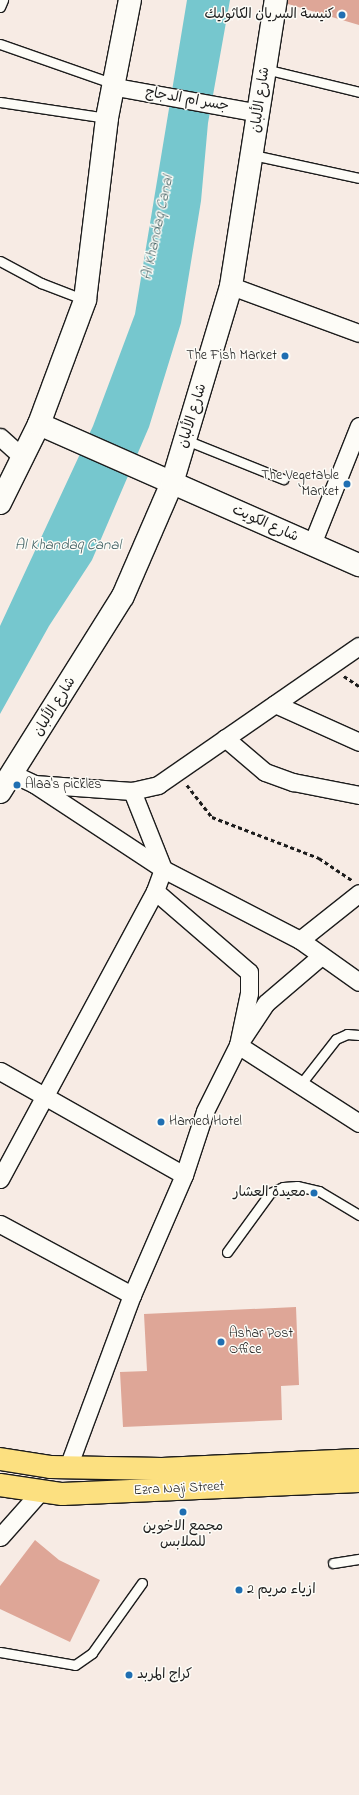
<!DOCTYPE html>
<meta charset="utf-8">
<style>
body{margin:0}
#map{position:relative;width:359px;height:1795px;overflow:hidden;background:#f7ebe4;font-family:"Indie Flower","Playpen Sans Arabic",sans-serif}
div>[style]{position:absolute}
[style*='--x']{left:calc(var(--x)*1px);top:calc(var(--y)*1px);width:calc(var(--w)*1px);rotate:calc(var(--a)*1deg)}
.water>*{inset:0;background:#76c7ce}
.building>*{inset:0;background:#dea697}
.path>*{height:2.5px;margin-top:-1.25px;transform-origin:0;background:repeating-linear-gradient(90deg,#1c1c1c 0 4px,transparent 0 7px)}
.roads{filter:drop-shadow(1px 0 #1c1c1c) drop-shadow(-1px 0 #1c1c1c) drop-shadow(0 1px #1c1c1c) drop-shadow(0 -1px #1c1c1c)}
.lane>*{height:9px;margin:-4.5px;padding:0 4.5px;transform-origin:4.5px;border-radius:4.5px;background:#fdfcf7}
.street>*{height:17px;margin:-8.5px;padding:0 8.5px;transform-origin:8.5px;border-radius:8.5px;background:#fdfcf7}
.secondary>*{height:22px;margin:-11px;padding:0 11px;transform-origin:11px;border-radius:11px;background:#fdfcf7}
.primary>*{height:22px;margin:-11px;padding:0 11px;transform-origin:11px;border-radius:11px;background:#fce080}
.dots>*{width:11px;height:11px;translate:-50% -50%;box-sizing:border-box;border:2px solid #fdfcf7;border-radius:50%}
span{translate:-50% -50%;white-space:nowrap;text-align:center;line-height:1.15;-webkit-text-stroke:3px #fdfcf7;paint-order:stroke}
.poi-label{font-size:14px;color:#1c1c1c}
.right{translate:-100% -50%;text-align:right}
.left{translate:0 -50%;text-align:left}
.street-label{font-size:14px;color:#1c1c1c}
.water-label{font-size:15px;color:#406063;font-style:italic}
</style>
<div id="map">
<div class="water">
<div style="clip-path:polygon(187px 0,230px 0,208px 123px,201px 201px,181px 323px,149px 427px,92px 560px,49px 626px,0 714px,0 626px,93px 426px,135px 314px)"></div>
</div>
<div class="building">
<div style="clip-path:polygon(288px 0,359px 0,359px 25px,288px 4px)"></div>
<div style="clip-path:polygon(296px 1307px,299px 1385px,281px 1386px,282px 1420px,123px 1427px,120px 1372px,147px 1371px,144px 1314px)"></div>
<div style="clip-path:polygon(35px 1540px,59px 1560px,100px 1580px,70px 1642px,0 1609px,0 1586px)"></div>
</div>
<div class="path">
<div style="--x:344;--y:676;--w:18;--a:34"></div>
<div style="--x:187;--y:785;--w:41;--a:52"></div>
<div style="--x:212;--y:817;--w:115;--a:21"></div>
<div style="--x:319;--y:858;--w:40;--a:34"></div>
</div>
<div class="roads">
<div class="lane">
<div style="--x:0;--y:7;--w:8;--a:-67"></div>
<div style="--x:0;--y:44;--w:121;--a:19.3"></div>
<div style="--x:265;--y:69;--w:97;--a:13.7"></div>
<div style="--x:0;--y:102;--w:108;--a:8.5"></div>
<div style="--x:253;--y:155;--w:108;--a:12.2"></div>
<div style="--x:0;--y:261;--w:47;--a:28.2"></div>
<div style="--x:41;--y:283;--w:47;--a:21.1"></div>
<div style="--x:186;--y:440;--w:105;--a:21.9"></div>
<div style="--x:300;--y:1085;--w:58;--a:-52"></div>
<div style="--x:336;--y:1039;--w:12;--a:-24"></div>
<div style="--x:347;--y:1034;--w:12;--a:5"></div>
<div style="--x:227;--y:1252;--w:73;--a:-53.9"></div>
<div style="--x:270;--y:1193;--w:14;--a:-25"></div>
<div style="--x:283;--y:1187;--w:14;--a:-4"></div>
<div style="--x:297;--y:1186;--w:23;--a:13"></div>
<div style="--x:319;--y:1191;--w:47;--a:31"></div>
<div style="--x:333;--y:1563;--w:26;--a:-9"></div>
<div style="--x:0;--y:1652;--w:76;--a:9.8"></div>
<div style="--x:75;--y:1665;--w:21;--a:-35"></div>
<div style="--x:92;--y:1653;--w:86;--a:-54.5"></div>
</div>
<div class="street">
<div style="--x:116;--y:87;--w:145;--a:10.3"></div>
<div style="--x:231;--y:286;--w:136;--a:20.2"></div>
<div style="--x:0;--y:437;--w:30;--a:42"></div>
<div style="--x:312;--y:544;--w:127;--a:-68.3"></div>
<div style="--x:275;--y:704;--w:92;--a:24.3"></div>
<div style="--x:225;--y:738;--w:52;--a:40.4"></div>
<div style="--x:265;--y:772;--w:30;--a:20"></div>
<div style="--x:293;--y:782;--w:67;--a:11.1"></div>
<div style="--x:13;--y:774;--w:23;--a:25"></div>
<div style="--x:34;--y:784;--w:98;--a:4.1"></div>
<div style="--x:132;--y:791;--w:27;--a:-13"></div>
<div style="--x:158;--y:785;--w:244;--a:-34.7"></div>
<div style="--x:132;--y:791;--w:84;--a:68.3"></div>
<div style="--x:163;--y:869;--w:154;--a:27.4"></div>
<div style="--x:300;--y:940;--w:72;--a:35.4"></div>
<div style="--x:155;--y:891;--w:124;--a:40.8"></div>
<div style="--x:249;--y:972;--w:21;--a:90"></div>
<div style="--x:249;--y:993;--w:53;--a:101.9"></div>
<div style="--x:238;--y:1045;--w:144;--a:32.8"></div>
<div style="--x:300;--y:940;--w:75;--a:-38.5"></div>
<div style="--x:0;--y:1071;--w:211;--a:29.5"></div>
<div style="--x:0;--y:1179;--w:327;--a:-61.7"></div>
<div style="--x:155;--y:891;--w:23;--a:-70"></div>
<div style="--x:163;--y:869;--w:154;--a:-146.6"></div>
<div style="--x:0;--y:1224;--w:150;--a:28.3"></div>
<div style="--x:68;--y:1467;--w:184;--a:-69.6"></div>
<div style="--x:132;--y:1295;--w:131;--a:-66.6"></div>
<div style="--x:184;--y:1175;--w:67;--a:-71.8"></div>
<div style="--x:205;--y:1111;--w:74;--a:-63.4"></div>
<div style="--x:238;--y:1045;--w:50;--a:-56.3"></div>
<div style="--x:266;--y:1003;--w:72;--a:-40.5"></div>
<div style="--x:0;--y:1537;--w:59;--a:-48.4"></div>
</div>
<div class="secondary">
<div style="--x:39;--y:424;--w:350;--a:23.8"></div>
<div style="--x:0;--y:503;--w:88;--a:-63.7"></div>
<div style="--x:39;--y:424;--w:132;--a:-69.6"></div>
<div style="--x:85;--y:300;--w:183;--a:-83.1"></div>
<div style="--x:107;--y:118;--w:120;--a:-79"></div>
<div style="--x:0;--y:792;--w:231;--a:-57.9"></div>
<div style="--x:123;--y:596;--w:123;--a:-66.6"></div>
<div style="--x:172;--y:483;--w:206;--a:-73.3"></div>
<div style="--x:231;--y:286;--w:290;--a:-81.1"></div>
</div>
<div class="primary">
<div style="--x:0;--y:1459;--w:52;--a:8.9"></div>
<div style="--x:51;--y:1467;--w:111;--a:1"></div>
<div style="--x:162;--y:1469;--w:197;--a:-2.6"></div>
<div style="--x:0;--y:1485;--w:63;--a:8.3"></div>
<div style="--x:62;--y:1494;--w:297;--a:-2.5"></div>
</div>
</div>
<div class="dots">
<div style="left:342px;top:15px;background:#1f6fb2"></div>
<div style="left:285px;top:356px;background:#1f6fb2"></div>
<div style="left:347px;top:484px;background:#1f6fb2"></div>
<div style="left:17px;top:785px;background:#1f6fb2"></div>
<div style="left:161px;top:1122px;background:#1f6fb2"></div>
<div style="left:314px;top:1193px;background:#1f6fb2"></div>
<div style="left:221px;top:1342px;background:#1f6fb2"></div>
<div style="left:183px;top:1512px;background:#1f6fb2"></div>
<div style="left:239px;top:1590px;background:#1f6fb2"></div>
<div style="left:129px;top:1675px;background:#1f6fb2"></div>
</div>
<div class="poi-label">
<span class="right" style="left:334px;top:15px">كنيسة السريان الكاثوليك</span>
<span class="right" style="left:277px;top:356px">The Fish Market</span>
<span class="right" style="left:339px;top:484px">The Vegetable<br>Market</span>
<span class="left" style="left:25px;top:785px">Alaa's pickles</span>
<span class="left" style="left:169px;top:1122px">Hamed Hotel</span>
<span class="right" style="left:306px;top:1193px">معيدة العشار</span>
<span class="left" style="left:229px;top:1342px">Ashar Post<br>Office</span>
<span style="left:183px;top:1535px">مجمع الاخوين<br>للملابس</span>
<span class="left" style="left:247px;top:1590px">ازياء مريم 2</span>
<span class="left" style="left:137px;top:1675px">كراج المربد</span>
</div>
<div class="street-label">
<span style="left:187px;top:100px;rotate:10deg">جسر ام الدجاج</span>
<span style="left:261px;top:100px;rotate:-82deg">شارع الألبان</span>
<span style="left:193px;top:416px;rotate:-73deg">شارع الألبان</span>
<span style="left:265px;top:524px;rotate:24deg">شارع الكويت</span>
<span style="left:55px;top:707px;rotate:-58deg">شارع الألبان</span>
<span style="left:179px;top:1489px;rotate:-3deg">Ezra Naji Street</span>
</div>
<div class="water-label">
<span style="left:158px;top:228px;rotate:-78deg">Al Khandaq Canal</span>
<span style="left:68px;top:546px">Al Khandaq Canal</span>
</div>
</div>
